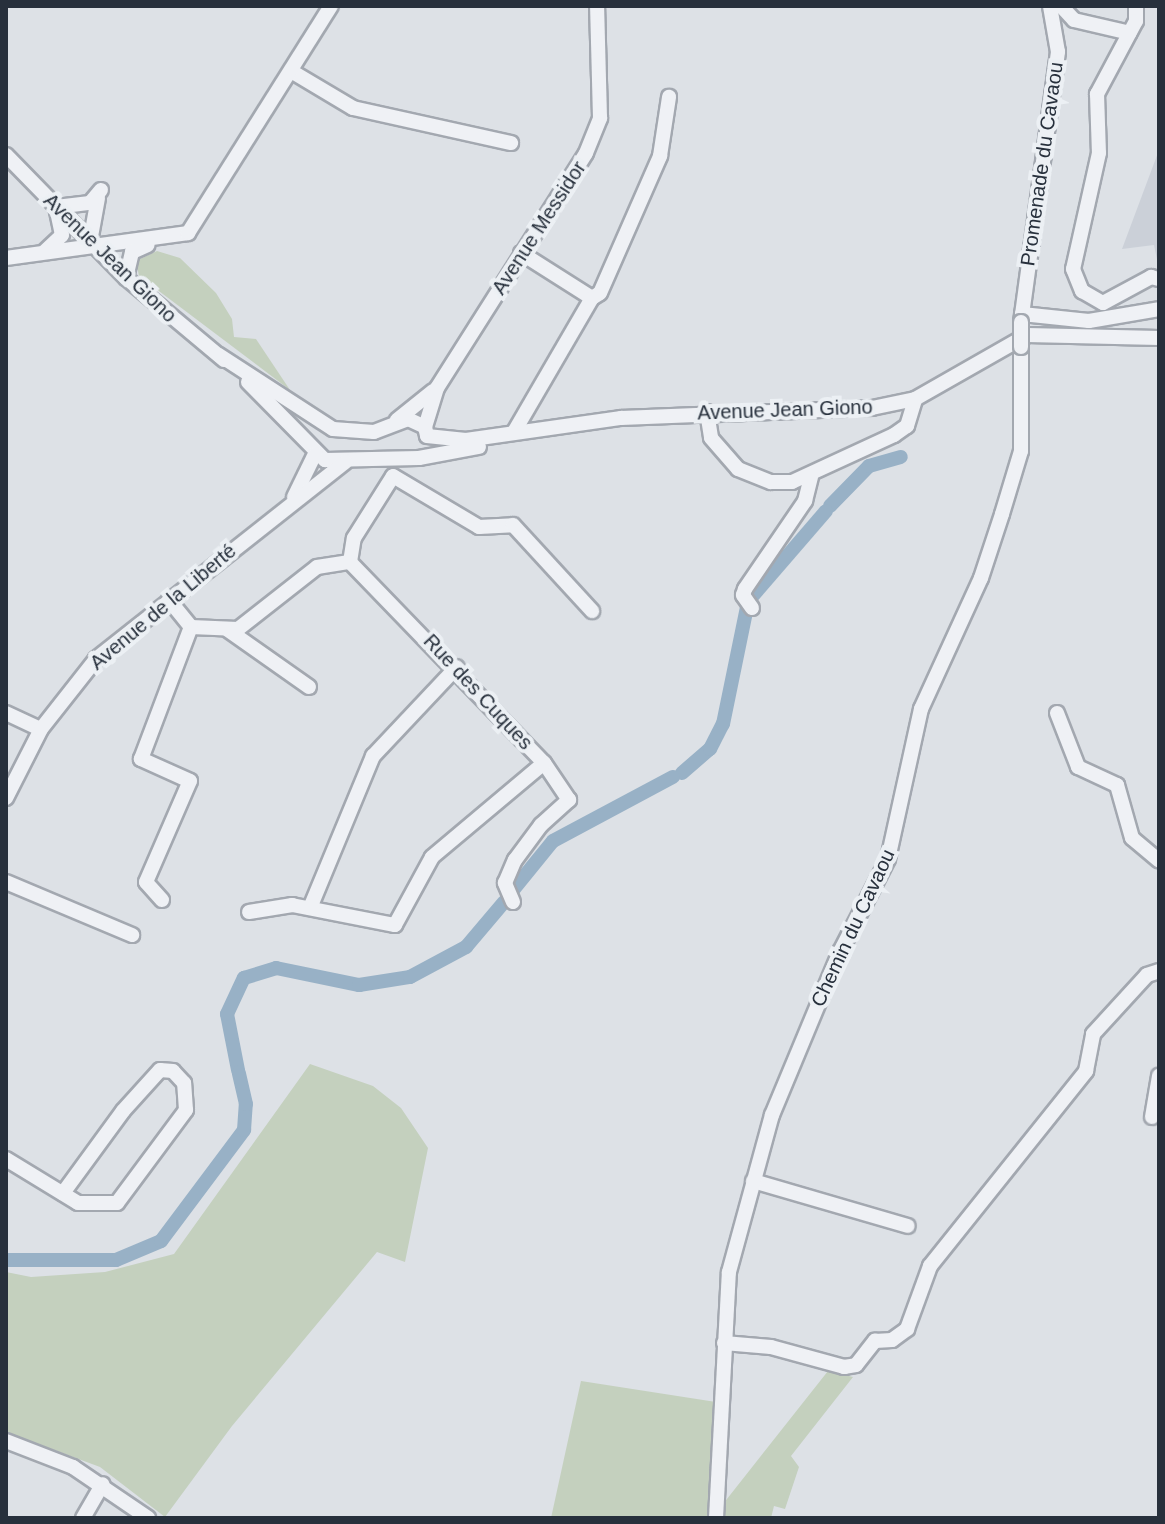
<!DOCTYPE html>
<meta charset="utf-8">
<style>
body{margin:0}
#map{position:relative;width:1165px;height:1524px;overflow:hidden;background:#dde1e6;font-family:Helvetica,sans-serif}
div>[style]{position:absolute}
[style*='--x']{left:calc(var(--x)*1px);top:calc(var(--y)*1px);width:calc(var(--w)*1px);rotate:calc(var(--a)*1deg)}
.built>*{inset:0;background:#cbd0d8}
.green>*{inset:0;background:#c4d0be}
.canal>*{height:14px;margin:-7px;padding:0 7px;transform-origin:7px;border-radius:7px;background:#98b1c6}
.roads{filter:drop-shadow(2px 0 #a3a8b0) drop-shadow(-2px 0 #a3a8b0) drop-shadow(0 2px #a3a8b0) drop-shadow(0 -2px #a3a8b0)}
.minor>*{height:14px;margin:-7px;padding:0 7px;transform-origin:7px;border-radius:7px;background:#eff1f5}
.bridges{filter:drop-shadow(2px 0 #a3a8b0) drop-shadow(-2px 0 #a3a8b0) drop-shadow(0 2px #a3a8b0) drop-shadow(0 -2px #a3a8b0)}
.minor-bridge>*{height:14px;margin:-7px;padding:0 7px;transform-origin:7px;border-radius:7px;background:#eff1f5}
span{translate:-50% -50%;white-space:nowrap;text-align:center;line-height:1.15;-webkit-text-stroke:8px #ecf0f4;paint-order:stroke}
.street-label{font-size:20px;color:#27303c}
.frame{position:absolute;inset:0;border:8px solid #27303c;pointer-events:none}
</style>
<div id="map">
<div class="built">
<div style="clip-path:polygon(1159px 150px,1159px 269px,1154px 245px,1122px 249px)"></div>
</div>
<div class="green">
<div style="clip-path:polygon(157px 251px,180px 258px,216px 293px,232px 319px,234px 337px,256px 339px,290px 390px,139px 276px,136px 261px)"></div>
<div style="clip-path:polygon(310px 1064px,373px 1086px,401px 1108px,428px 1148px,405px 1262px,377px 1252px,232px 1426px,165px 1517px,100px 1467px,6px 1432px,6px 1272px,31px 1277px,105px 1272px,174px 1254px)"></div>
<div style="clip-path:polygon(828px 1371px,853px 1377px,791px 1456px,799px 1467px,785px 1509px,774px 1506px,771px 1518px,723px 1518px,723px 1504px)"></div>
<div style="clip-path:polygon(581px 1381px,716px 1402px,709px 1518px,551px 1518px)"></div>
</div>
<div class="canal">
<div style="--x:830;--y:506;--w:56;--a:-45.7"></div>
<div style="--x:869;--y:466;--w:33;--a:-16"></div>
<div style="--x:750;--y:599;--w:116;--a:-49.2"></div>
<div style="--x:682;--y:773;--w:37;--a:-41"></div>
<div style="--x:710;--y:749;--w:28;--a:-63"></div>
<div style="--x:723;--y:724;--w:119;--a:-78.4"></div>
<div style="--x:513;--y:890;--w:63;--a:-50.8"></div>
<div style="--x:553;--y:841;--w:136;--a:-28.1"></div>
<div style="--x:238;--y:1070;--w:57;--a:-101.1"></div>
<div style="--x:227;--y:1014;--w:40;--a:-65"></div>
<div style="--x:244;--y:978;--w:34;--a:-17"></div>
<div style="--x:276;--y:968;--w:85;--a:11.6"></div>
<div style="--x:359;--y:985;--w:52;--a:-8.9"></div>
<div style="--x:410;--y:977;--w:64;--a:-28.2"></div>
<div style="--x:466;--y:947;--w:59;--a:-49.8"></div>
<div style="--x:6;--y:1260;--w:110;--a:0"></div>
<div style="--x:116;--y:1260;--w:49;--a:-22.9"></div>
<div style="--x:161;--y:1241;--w:139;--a:-53.2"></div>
<div style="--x:244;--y:1130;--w:26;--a:-86"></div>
<div style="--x:246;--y:1104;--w:32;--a:-103"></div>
</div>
<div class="roads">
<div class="minor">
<div style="--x:1061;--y:6;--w:19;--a:47"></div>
<div style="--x:1074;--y:20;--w:57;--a:13.1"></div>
<div style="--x:1136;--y:6;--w:15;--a:90"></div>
<div style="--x:1136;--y:21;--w:83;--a:118.1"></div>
<div style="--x:1097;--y:94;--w:59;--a:88.1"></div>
<div style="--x:1099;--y:153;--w:119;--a:102.6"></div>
<div style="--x:1073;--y:269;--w:24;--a:68"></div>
<div style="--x:1082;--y:291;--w:24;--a:30"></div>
<div style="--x:1103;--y:303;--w:55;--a:-28.4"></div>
<div style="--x:1151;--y:277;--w:8;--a:14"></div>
<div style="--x:291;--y:71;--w:72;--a:30.8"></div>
<div style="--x:353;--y:108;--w:162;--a:12.5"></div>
<div style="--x:6;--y:155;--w:172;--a:45.7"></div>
<div style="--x:126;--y:278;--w:128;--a:39.9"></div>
<div style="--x:90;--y:242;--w:45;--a:-79.7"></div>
<div style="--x:45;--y:251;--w:23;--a:-43"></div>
<div style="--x:62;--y:235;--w:29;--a:-102"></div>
<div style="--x:56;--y:207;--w:34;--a:-7"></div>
<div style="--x:90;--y:203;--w:17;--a:-50"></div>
<div style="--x:521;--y:253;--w:84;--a:32.4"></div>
<div style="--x:592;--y:298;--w:9;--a:-32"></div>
<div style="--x:600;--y:293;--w:150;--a:-66.3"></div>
<div style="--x:660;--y:156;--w:60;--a:-81.3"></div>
<div style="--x:6;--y:258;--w:184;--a:-7.8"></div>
<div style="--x:188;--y:233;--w:268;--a:-57.8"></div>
<div style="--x:126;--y:278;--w:27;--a:-77"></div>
<div style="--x:132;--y:252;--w:17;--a:-24"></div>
<div style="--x:1022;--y:314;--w:67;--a:6"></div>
<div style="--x:1089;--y:321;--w:71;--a:-9.7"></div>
<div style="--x:1021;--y:322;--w:273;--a:-82.2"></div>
<div style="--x:1058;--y:52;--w:47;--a:-99.9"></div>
<div style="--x:219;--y:355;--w:136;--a:33"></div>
<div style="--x:333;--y:429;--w:41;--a:4.2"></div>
<div style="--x:374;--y:432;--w:36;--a:-21"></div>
<div style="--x:408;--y:419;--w:19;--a:25"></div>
<div style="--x:425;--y:427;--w:9;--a:77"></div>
<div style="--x:427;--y:436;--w:39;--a:6"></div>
<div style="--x:466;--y:440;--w:157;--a:-8.1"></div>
<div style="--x:621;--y:418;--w:251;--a:-2.3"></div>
<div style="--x:872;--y:408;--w:44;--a:-11.8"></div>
<div style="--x:915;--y:399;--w:129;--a:-29.7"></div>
<div style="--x:1027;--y:335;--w:132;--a:1.3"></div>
<div style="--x:248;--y:382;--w:110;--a:45.4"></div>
<div style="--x:325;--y:460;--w:94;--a:-1.2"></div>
<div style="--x:419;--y:458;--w:61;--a:-10.4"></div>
<div style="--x:707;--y:412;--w:26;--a:81"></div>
<div style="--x:711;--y:438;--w:41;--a:48.9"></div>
<div style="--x:738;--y:469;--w:35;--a:22"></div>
<div style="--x:771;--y:482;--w:21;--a:0"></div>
<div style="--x:792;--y:482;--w:112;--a:-24.7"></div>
<div style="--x:894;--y:435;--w:16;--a:-35"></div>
<div style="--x:907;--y:426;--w:28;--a:-73"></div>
<div style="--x:397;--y:420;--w:46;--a:-38.9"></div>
<div style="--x:425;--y:427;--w:41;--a:-72.9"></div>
<div style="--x:437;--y:388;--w:278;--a:-57.6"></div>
<div style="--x:586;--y:153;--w:38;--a:-68"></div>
<div style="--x:600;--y:118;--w:112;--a:-91.5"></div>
<div style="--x:514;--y:432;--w:155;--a:-59.8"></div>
<div style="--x:294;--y:497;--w:48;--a:-64"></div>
<div style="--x:752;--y:608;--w:16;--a:-125"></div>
<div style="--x:743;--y:595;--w:6;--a:-72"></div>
<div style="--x:745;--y:589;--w:107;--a:-55.7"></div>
<div style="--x:805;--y:501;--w:25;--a:-76"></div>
<div style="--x:191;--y:627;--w:47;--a:2.4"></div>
<div style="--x:238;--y:629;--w:100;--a:-38.1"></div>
<div style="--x:317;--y:567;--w:33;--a:-9"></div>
<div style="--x:350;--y:562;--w:24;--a:-81"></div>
<div style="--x:354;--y:538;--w:73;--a:-57.8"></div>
<div style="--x:393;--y:476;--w:100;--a:30.7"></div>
<div style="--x:479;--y:527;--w:34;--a:-3"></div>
<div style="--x:513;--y:525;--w:117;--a:47.4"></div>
<div style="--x:228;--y:630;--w:99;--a:35.1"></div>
<div style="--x:6;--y:713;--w:38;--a:25"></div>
<div style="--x:1057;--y:713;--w:58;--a:68.7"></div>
<div style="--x:1078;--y:767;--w:43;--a:24.8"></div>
<div style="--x:1117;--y:785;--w:55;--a:74.2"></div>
<div style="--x:1132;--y:838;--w:35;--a:40"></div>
<div style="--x:6;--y:798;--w:77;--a:-63.1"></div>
<div style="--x:41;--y:729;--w:89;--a:-51.8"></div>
<div style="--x:96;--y:659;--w:318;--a:-38.3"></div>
<div style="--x:6;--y:882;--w:137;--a:22.8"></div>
<div style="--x:162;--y:900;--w:24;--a:-132"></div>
<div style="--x:146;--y:882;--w:110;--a:-66.5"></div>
<div style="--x:190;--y:781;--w:54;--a:-155.8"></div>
<div style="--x:141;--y:759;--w:141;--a:-69.3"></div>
<div style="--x:191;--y:627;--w:35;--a:-129"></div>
<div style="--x:513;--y:902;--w:21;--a:-113"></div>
<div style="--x:505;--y:883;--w:25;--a:-67"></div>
<div style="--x:515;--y:860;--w:44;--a:-53.4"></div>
<div style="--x:541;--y:825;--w:38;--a:-42"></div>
<div style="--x:569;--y:800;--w:45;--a:-124"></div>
<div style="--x:310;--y:908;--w:165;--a:-67.5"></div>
<div style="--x:373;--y:756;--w:122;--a:-46.7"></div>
<div style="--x:249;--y:912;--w:44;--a:-9.2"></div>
<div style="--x:292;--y:905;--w:105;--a:11"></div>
<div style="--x:395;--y:925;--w:77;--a:-61.4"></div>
<div style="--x:432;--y:857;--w:146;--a:-40"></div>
<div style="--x:544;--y:763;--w:279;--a:-134"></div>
<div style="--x:1152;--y:1117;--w:42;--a:-80.3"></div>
<div style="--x:6;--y:1159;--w:84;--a:31.4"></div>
<div style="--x:78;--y:1203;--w:39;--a:0"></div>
<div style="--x:117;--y:1203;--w:116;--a:-53.4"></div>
<div style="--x:186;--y:1110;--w:27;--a:-94"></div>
<div style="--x:184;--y:1083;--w:16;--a:-133"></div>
<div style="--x:173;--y:1071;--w:13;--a:-176"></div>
<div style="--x:160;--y:1070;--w:55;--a:132.1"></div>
<div style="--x:123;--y:1111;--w:102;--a:126.2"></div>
<div style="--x:753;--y:1181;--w:161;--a:16.2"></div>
<div style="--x:724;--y:1343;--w:47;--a:4.9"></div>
<div style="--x:771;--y:1347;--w:76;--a:15.3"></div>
<div style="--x:844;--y:1367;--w:12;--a:-9"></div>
<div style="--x:856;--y:1365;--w:31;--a:-52"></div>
<div style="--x:875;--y:1341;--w:17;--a:-3"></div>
<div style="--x:892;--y:1340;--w:19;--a:-36"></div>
<div style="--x:907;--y:1329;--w:67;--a:-69.9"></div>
<div style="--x:930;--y:1266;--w:250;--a:-51.3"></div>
<div style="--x:1086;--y:1071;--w:38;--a:-79"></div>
<div style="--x:1093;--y:1034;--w:80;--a:-47.5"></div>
<div style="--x:1147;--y:975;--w:13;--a:-18"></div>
<div style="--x:6;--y:1441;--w:72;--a:21.2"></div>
<div style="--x:73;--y:1467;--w:91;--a:34.2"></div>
<div style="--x:83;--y:1518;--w:39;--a:-60"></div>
<div style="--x:716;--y:1518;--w:246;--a:-87"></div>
<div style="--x:729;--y:1272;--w:163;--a:-74.7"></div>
<div style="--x:772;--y:1115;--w:177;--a:-67.4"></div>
<div style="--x:840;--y:952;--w:105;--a:-62.7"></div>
<div style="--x:888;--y:859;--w:154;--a:-77.6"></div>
<div style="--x:921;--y:709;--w:144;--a:-65.4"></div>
<div style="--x:981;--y:578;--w:67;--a:-71.8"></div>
<div style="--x:1002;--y:514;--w:66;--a:-73.2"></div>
<div style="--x:1021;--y:451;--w:104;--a:-90"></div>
</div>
</div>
<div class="bridges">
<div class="minor-bridge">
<div style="--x:1021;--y:347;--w:25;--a:-90"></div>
</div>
</div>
<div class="street-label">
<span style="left:1042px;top:164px;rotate:-82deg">Promenade du Cavaou</span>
<span style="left:539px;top:228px;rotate:-57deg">Avenue Messidor</span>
<span style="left:110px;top:258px;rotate:44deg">Avenue Jean Giono</span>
<span style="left:785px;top:410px;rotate:-2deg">Avenue Jean Giono</span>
<span style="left:163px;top:607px;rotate:-40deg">Avenue de la Liberté</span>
<span style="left:478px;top:692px;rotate:47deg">Rue des Cuques</span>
<span style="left:853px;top:928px;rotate:-65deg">Chemin du Cavaou</span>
</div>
<div class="frame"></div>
</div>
